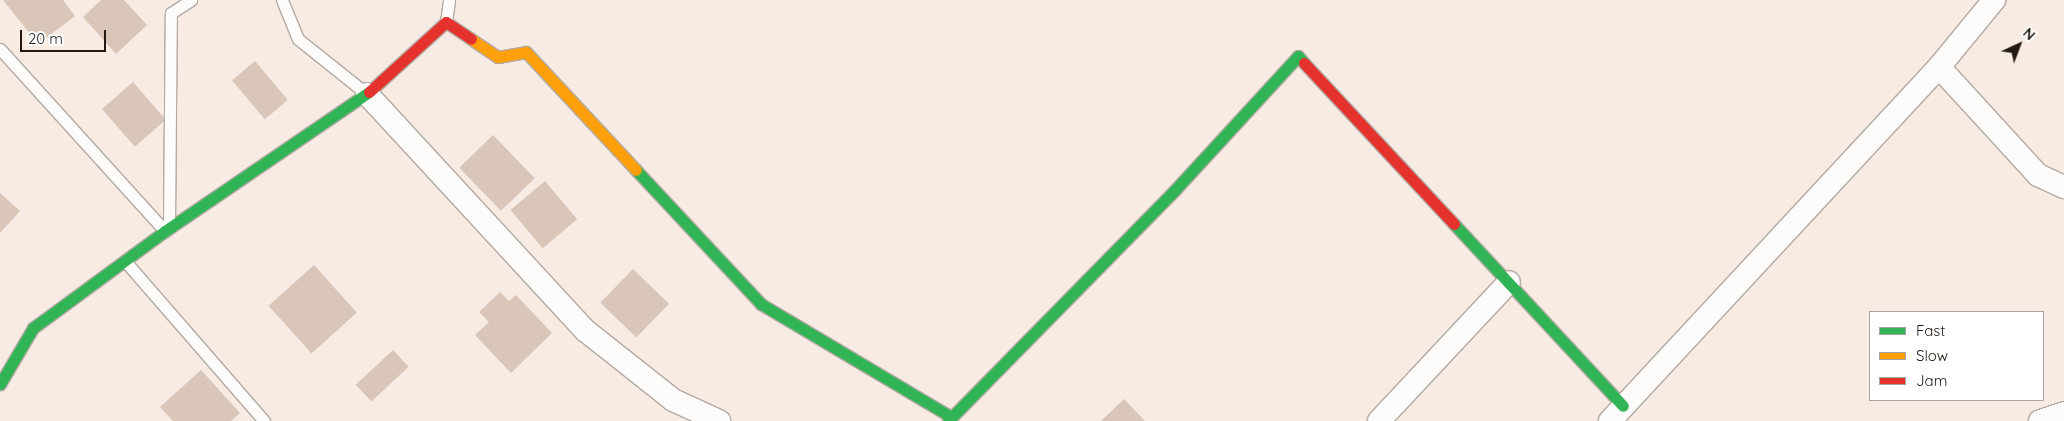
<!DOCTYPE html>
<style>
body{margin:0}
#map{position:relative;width:2064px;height:421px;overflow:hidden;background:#f7ebe3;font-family:Quicksand,sans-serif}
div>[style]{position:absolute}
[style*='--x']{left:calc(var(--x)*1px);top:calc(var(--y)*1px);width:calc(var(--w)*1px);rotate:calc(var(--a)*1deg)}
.building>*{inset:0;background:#d9c6b8;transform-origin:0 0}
.roads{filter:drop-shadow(1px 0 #b3aaa3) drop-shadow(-1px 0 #b3aaa3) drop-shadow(0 1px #b3aaa3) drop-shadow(0 -1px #b3aaa3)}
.lane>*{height:11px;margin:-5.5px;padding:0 5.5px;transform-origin:5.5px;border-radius:5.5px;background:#fefcfb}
.street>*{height:22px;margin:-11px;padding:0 11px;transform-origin:11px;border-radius:11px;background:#fefcfb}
.fast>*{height:11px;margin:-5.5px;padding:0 5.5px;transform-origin:5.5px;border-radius:5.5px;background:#30b455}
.slow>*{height:11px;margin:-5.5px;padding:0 5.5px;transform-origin:5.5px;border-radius:5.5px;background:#ff9f0a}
.jam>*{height:11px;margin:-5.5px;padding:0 5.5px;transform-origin:5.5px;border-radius:5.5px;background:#e5322d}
span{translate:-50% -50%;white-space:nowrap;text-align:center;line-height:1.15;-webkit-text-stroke:4.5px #fff;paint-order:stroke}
.legend{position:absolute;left:1869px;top:311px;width:175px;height:90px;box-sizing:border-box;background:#fff;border:1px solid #a7a3a0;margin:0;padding:6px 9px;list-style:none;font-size:15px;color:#221912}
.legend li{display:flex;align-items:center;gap:10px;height:25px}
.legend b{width:25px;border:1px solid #a7a3a0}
.north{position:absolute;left:1994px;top:20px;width:50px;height:50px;-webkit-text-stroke:4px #fff;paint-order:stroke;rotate:43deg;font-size:14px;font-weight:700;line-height:20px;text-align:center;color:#221912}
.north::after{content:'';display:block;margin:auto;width:18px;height:22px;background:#221912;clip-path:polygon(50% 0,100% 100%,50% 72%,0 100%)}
.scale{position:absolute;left:20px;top:30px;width:86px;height:22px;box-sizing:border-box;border:2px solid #221912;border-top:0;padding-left:6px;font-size:15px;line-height:18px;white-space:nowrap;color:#221912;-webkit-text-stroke:4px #fff;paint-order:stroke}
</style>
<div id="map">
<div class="building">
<div style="clip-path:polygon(3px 0,63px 0,75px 16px,38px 44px)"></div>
<div style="clip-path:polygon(101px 0,124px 0,147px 25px,116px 54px,83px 17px)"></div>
<div style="left:255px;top:61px;width:51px;height:30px;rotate:50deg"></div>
<div style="left:133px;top:82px;width:50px;height:41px;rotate:49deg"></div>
<div style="left:493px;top:135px;width:60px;height:47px;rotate:46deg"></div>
<div style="left:545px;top:181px;width:50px;height:45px;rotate:50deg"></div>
<div style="clip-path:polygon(0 193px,20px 211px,0 233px)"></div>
<div style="left:314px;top:265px;width:64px;height:61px;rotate:48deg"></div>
<div style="left:633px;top:269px;width:50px;height:47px;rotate:44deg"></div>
<div style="clip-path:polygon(500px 292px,509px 301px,516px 295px,552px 333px,511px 373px,475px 335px,489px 322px,479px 312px)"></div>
<div style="left:393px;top:350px;width:23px;height:51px;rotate:47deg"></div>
<div style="clip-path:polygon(201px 370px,240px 413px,231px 421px,173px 421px,160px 407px)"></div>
<div style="clip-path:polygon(1124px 399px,1145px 421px,1101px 421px)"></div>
</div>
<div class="roads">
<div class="lane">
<div style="--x:282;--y:0;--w:42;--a:67.7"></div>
<div style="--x:298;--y:39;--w:88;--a:38.6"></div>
<div style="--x:446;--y:22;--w:22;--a:-82"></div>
<div style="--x:0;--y:49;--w:246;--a:47.8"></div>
<div style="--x:169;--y:225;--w:212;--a:-89.5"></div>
<div style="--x:171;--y:13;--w:24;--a:-33"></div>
<div style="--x:125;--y:261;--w:212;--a:49"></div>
</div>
<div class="street">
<div style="--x:1939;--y:67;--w:147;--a:47.5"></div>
<div style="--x:2038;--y:175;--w:29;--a:25"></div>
<div style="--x:367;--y:94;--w:323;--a:47.3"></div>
<div style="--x:586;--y:331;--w:111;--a:38.4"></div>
<div style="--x:673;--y:400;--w:51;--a:24.5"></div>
<div style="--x:1379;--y:421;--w:190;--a:-46.9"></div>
<div style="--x:1610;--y:421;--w:483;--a:-47.1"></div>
<div style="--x:1939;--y:67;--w:87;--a:-50.6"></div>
<div style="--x:2040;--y:421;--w:25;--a:-18"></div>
</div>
<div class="fast">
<div style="--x:636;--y:170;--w:183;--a:47"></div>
<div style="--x:761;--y:304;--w:221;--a:30.7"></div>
<div style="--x:1454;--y:224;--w:248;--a:47.1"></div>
<div style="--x:0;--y:384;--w:65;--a:-59.5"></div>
<div style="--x:33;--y:328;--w:164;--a:-36.3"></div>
<div style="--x:165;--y:231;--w:247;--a:-34.3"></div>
<div style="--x:948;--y:421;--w:322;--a:-45.5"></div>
<div style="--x:1174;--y:191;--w:183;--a:-47.4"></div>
<div style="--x:1298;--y:56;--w:9;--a:49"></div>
</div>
<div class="slow">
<div style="--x:471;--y:39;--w:32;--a:34"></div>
<div style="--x:498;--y:57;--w:28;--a:-10"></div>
<div style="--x:526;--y:52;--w:161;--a:47"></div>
</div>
<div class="jam">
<div style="--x:1304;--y:63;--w:220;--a:47"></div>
<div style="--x:369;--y:92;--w:104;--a:-42.3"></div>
<div style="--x:446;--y:22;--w:30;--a:34"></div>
</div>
</div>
<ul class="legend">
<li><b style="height:6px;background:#30b455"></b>Fast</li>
<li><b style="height:6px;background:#ff9f0a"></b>Slow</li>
<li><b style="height:6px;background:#e5322d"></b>Jam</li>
</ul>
<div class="north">N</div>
<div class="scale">20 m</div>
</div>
